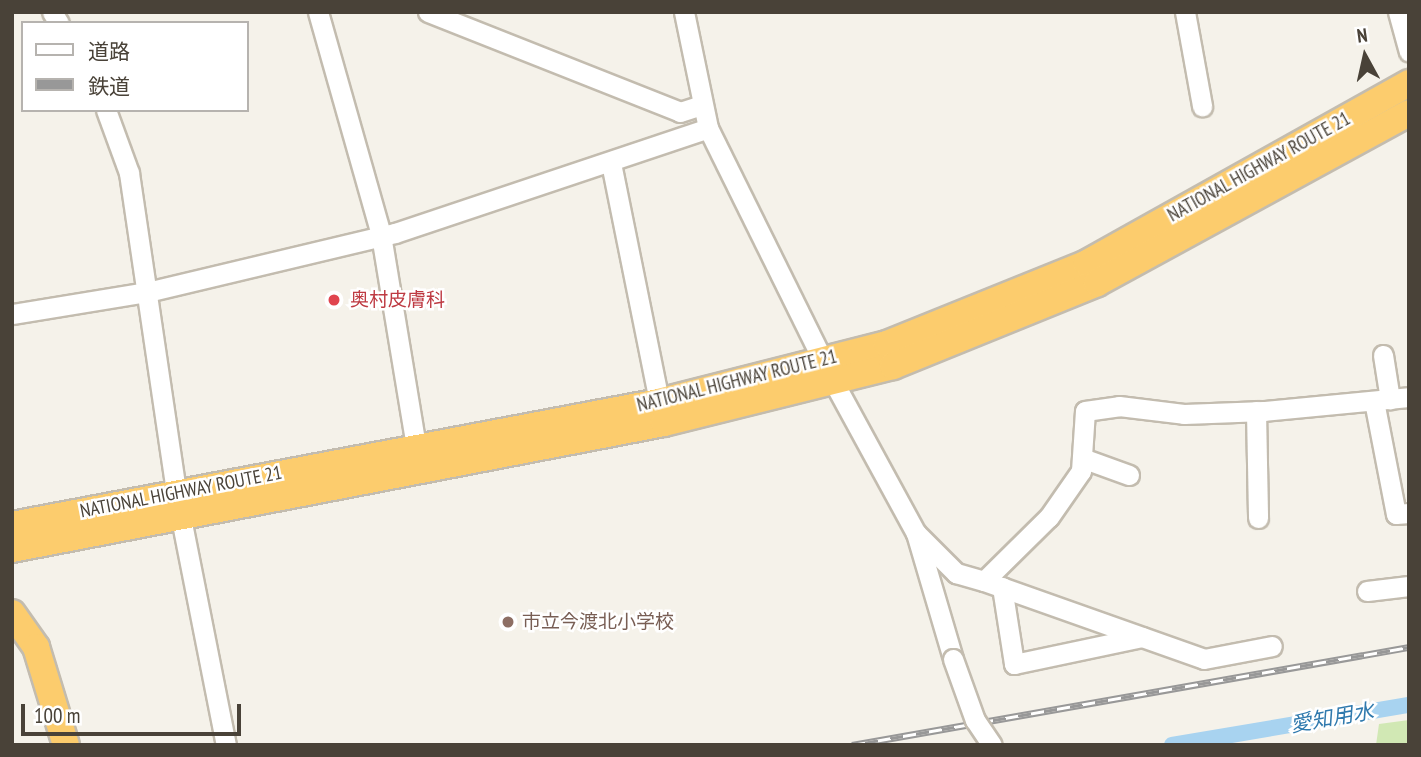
<!DOCTYPE html>
<meta charset="utf-8">
<style>
body{margin:0}
#map{position:relative;width:1421px;height:757px;overflow:hidden;background:#f5f2ea;font-family:"PT Sans Narrow","Noto Sans JP",sans-serif}
div>[style]{position:absolute}
[style*='--x']{left:calc(var(--x)*1px);top:calc(var(--y)*1px);width:calc(var(--w)*1px);rotate:calc(var(--a)*1deg)}
.green>*{inset:0;background:#d1e8b4}
.canal>*{height:16px;margin:-8px;padding:0 8px;transform-origin:8px;border-radius:8px;background:#a8d3f0}
.roads{filter:drop-shadow(2px 0 #c3bcaf) drop-shadow(-2px 0 #c3bcaf) drop-shadow(0 2px #c3bcaf) drop-shadow(0 -2px #c3bcaf)}
.minor>*{height:19px;margin:-9.5px;padding:0 9.5px;transform-origin:9.5px;border-radius:9.5px;background:#fff}
.highway>*{height:26px;margin:-13px;padding:0 13px;transform-origin:13px;border-radius:13px;background:#fccc6d}
.rail>*{height:7px;margin-top:-3.5px;transform-origin:0;background:repeating-linear-gradient(90deg,#fff 0 13px,#989898 0 26px);box-sizing:border-box;border-block:2px solid #989898}
.bridges{filter:drop-shadow(2px 0 #c3bcaf) drop-shadow(-2px 0 #c3bcaf) drop-shadow(0 2px #c3bcaf) drop-shadow(0 -2px #c3bcaf)}
.minor-bridge>*{height:19px;margin:-9.5px;padding:0 9.5px;transform-origin:9.5px;border-radius:9.5px;background:#fff}
.dots>*{width:19px;height:19px;translate:-50% -50%;box-sizing:border-box;border:4px solid #fff;border-radius:50%}
span{translate:-50% -50%;white-space:nowrap;text-align:center;line-height:1.15;-webkit-text-stroke:5px #fff;paint-order:stroke}
.street-label{font-size:19px;color:#494238}
.health-label{font-size:19px;color:#be3a42}
.left{translate:0 -50%;text-align:left}
.education-label{font-size:19px;color:#785e54}
.water-label{font-size:21px;color:#2f79ad;font-style:italic}
.frame{position:absolute;inset:0;border:14px solid #494238;pointer-events:none}
.legend{position:absolute;left:21px;top:21px;width:228px;height:91px;box-sizing:border-box;background:#fff;border:2px solid #b6b3af;margin:0;padding:9px 12px;list-style:none;font-size:21px;color:#494238}
.legend li{display:flex;align-items:center;gap:14px;height:35px}
.legend b{width:35px;border:2px solid #b6b3af}
.north{position:absolute;left:1330px;top:21px;width:70px;height:70px;-webkit-text-stroke:5px #fff;paint-order:stroke;rotate:352deg;font-size:19px;font-weight:700;line-height:28px;text-align:center;color:#494238}
.north::after{content:'';display:block;margin:auto;width:24px;height:32px;background:#494238;clip-path:polygon(50% 0,100% 100%,50% 72%,0 100%)}
.scale{position:absolute;left:21px;top:704px;width:220px;height:32px;box-sizing:border-box;border:4px solid #494238;border-top:0;padding-left:9px;font-size:21px;line-height:24px;white-space:nowrap;color:#494238;-webkit-text-stroke:5px #fff;paint-order:stroke}
</style>
<div id="map">
<div class="green">
<div style="clip-path:polygon(1409px 720px,1409px 745px,1376px 745px,1379px 724px)"></div>
</div>
<div class="canal">
<div style="--x:1172;--y:745;--w:240;--a:-9.6"></div>
</div>
<div class="roads">
<div class="minor">
<div style="--x:52;--y:12;--w:13;--a:58"></div>
<div style="--x:318;--y:12;--w:232;--a:74.2"></div>
<div style="--x:381;--y:235;--w:215;--a:80.6"></div>
<div style="--x:428;--y:12;--w:271;--a:21.6"></div>
<div style="--x:680;--y:112;--w:22;--a:-18"></div>
<div style="--x:684;--y:12;--w:118;--a:78.3"></div>
<div style="--x:708;--y:128;--w:282;--a:63.7"></div>
<div style="--x:833;--y:381;--w:173;--a:61.4"></div>
<div style="--x:916;--y:533;--w:131;--a:73.6"></div>
<div style="--x:1185;--y:12;--w:96;--a:79.7"></div>
<div style="--x:1398;--y:12;--w:41;--a:74.6"></div>
<div style="--x:106;--y:110;--w:67;--a:69.9"></div>
<div style="--x:129;--y:173;--w:322;--a:81.6"></div>
<div style="--x:611;--y:163;--w:244;--a:78.6"></div>
<div style="--x:12;--y:314;--w:137;--a:-9.3"></div>
<div style="--x:147;--y:292;--w:255;--a:-13.4"></div>
<div style="--x:395;--y:233;--w:330;--a:-18.5"></div>
<div style="--x:1383;--y:355;--w:45;--a:81"></div>
<div style="--x:1374;--y:401;--w:115;--a:79"></div>
<div style="--x:1396;--y:514;--w:13;--a:-4"></div>
<div style="--x:1256;--y:411;--w:107;--a:88.9"></div>
<div style="--x:1082;--y:458;--w:50;--a:19.9"></div>
<div style="--x:180;--y:513;--w:237;--a:78.8"></div>
<div style="--x:916;--y:533;--w:57;--a:45"></div>
<div style="--x:956;--y:573;--w:29;--a:16"></div>
<div style="--x:984;--y:581;--w:91;--a:-44.6"></div>
<div style="--x:1049;--y:517;--w:56;--a:-55.2"></div>
<div style="--x:1081;--y:471;--w:60;--a:-86.2"></div>
<div style="--x:1085;--y:411;--w:34;--a:-8"></div>
<div style="--x:1119;--y:406;--w:65;--a:7"></div>
<div style="--x:1184;--y:414;--w:80;--a:-2.1"></div>
<div style="--x:1264;--y:411;--w:146;--a:-5.5"></div>
<div style="--x:984;--y:581;--w:233;--a:19.5"></div>
<div style="--x:1204;--y:659;--w:69;--a:-10.8"></div>
<div style="--x:1002;--y:587;--w:78;--a:81.1"></div>
<div style="--x:1014;--y:664;--w:131;--a:-11.9"></div>
<div style="--x:1367;--y:591;--w:42;--a:-6.8"></div>
</div>
<div class="highway">
<div style="--x:12;--y:525;--w:659;--a:-10.76"></div>
<div style="--x:659;--y:402;--w:235;--a:-14.3"></div>
<div style="--x:887;--y:344;--w:216;--a:-22"></div>
<div style="--x:1087;--y:263;--w:369;--a:-29.2"></div>
<div style="--x:12;--y:549;--w:664;--a:-10.94"></div>
<div style="--x:664;--y:423;--w:236;--a:-14"></div>
<div style="--x:893;--y:366;--w:220;--a:-22.1"></div>
<div style="--x:1097;--y:283;--w:355;--a:-28.6"></div>
<div style="--x:12;--y:613;--w:42;--a:54.8"></div>
<div style="--x:36;--y:647;--w:102;--a:73"></div>
</div>
</div>
<div class="rail">
<div style="--x:852;--y:745;--w:566;--a:-9.98"></div>
</div>
<div class="bridges">
<div class="minor-bridge">
<div style="--x:953;--y:659;--w:65;--a:70.2"></div>
<div style="--x:975;--y:720;--w:30;--a:56"></div>
</div>
</div>
<div class="dots">
<div style="left:334px;top:300px;background:#e0444e"></div>
<div style="left:508px;top:622px;background:#8d6e63"></div>
</div>
<div class="street-label">
<span style="left:1259px;top:167px;rotate:-29deg">NATIONAL HIGHWAY ROUTE 21</span>
<span style="left:737px;top:381px;rotate:-14deg">NATIONAL HIGHWAY ROUTE 21</span>
<span style="left:181px;top:492px;rotate:-11deg">NATIONAL HIGHWAY ROUTE 21</span>
</div>
<div class="health-label">
<span class="left" style="left:350px;top:300px">奥村皮膚科</span>
</div>
<div class="education-label">
<span class="left" style="left:522px;top:622px">市立今渡北小学校</span>
</div>
<div class="water-label">
<span style="left:1332px;top:718px;rotate:-10deg">愛知用水</span>
</div>
<div class="frame"></div>
<ul class="legend">
<li><b style="height:9px;background:#fff"></b>道路</li>
<li><b style="height:9px;background:#989898"></b>鉄道</li>
</ul>
<div class="north">N</div>
<div class="scale">100 m</div>
</div>
